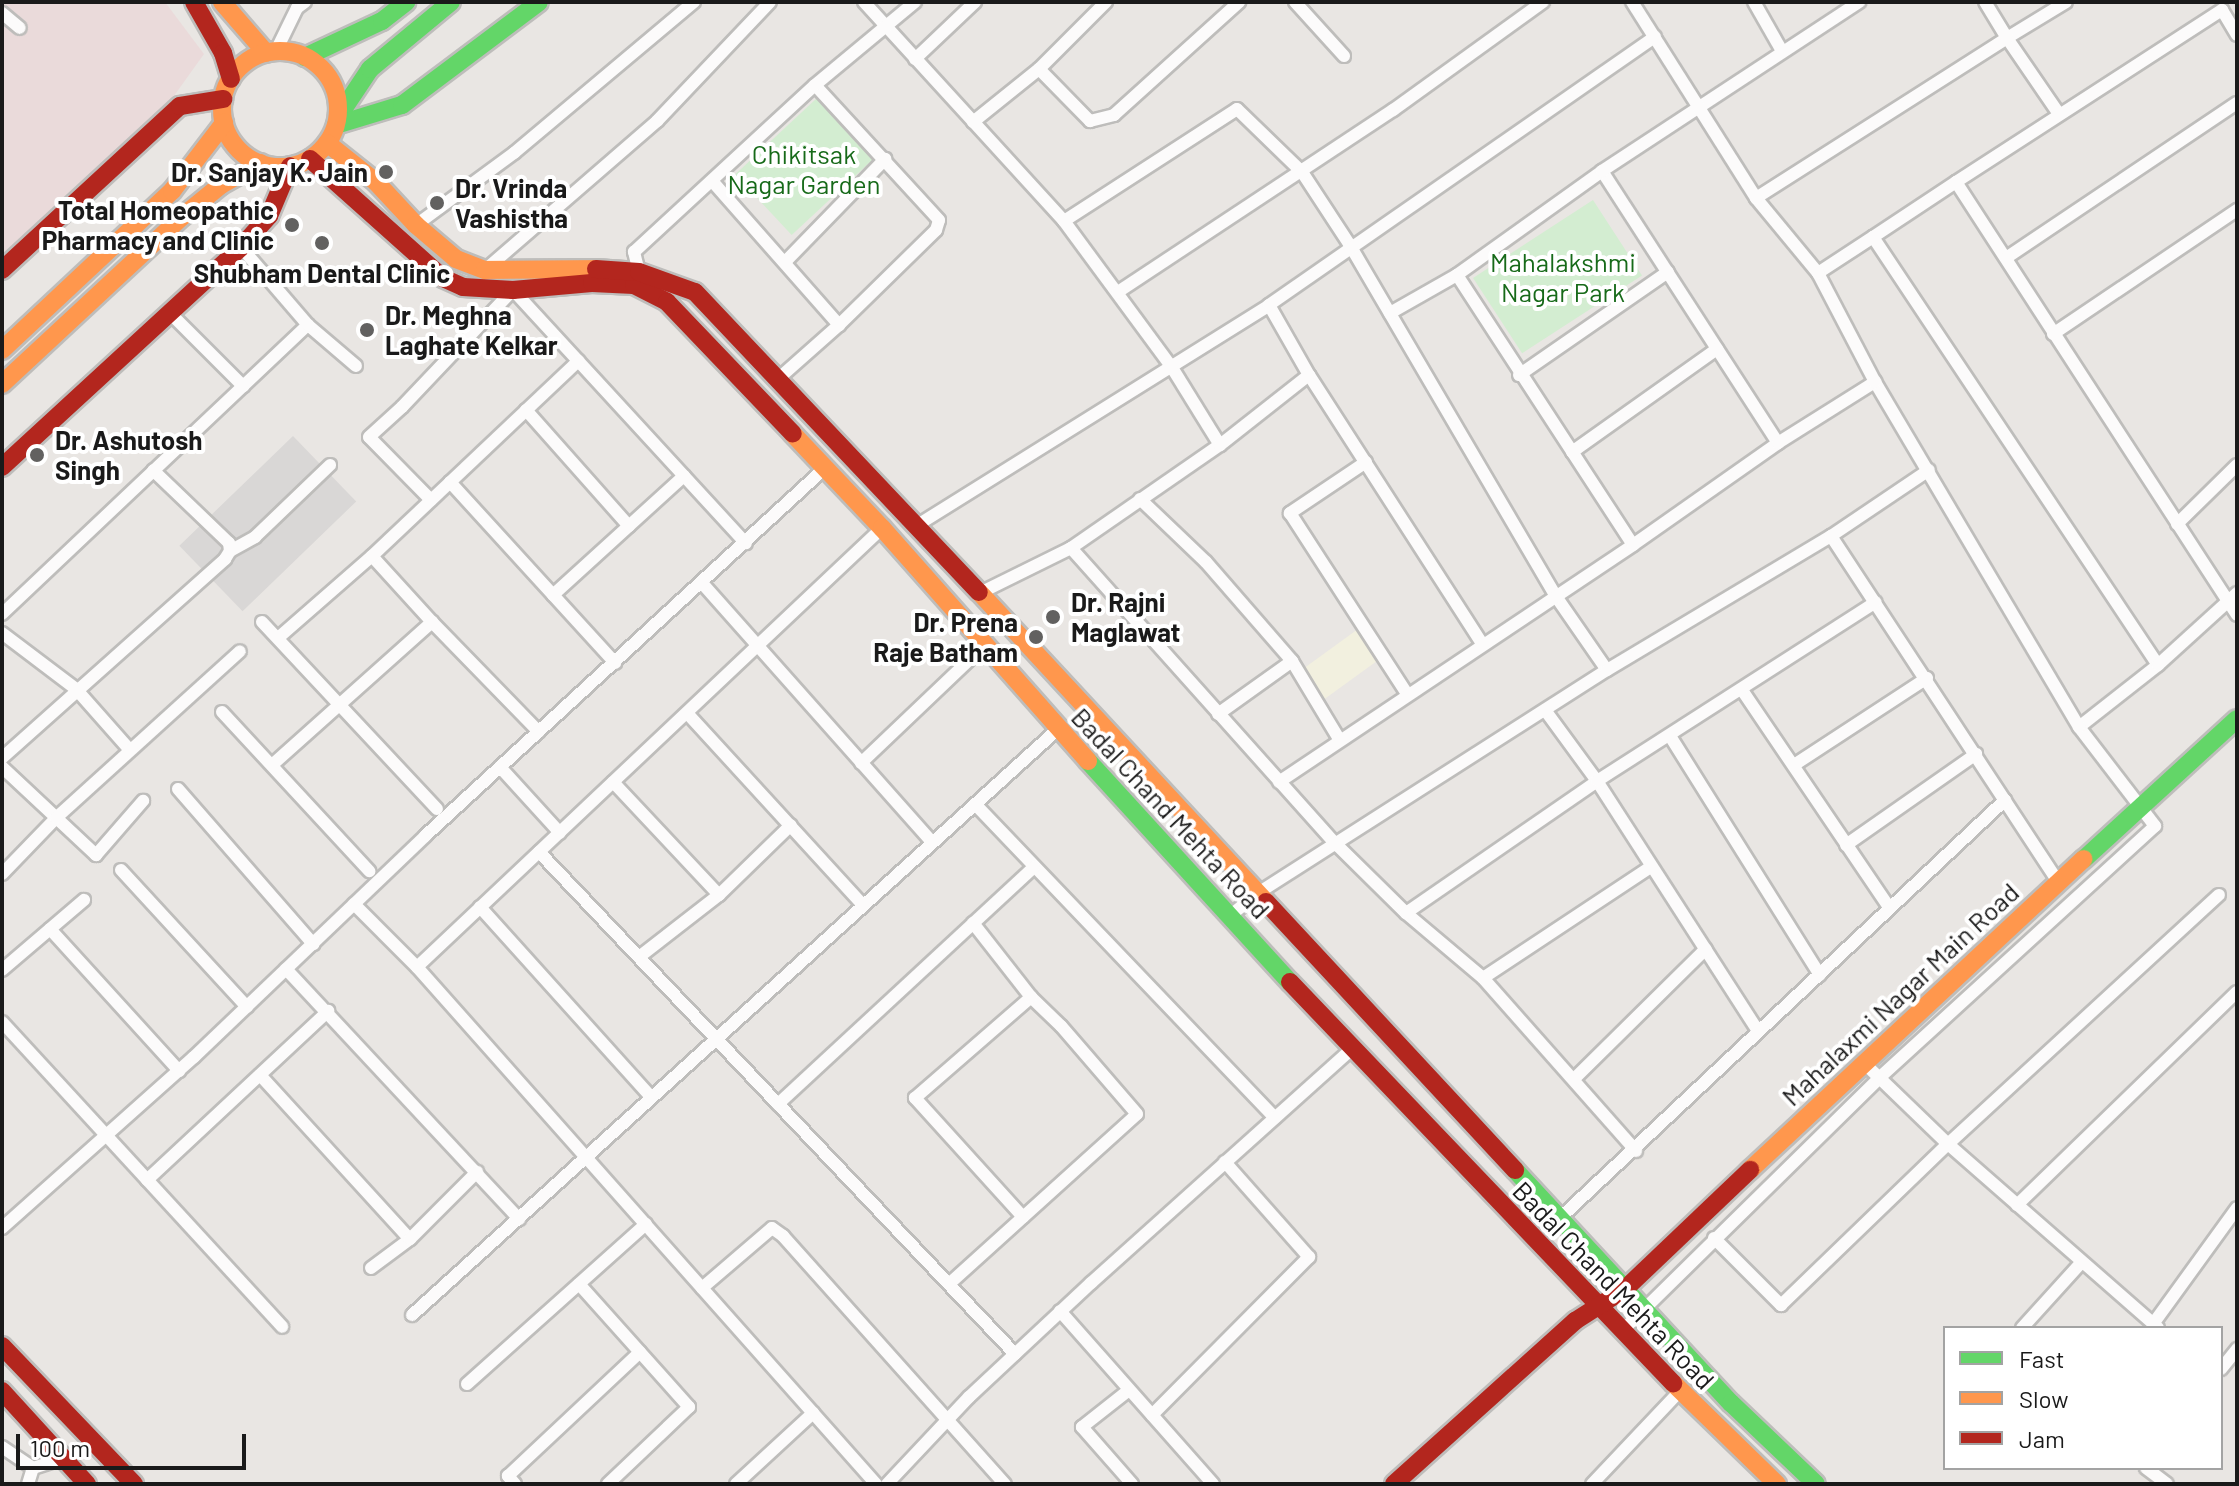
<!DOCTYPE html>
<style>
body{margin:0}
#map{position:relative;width:2239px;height:1486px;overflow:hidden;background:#e9e6e3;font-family:Barlow,sans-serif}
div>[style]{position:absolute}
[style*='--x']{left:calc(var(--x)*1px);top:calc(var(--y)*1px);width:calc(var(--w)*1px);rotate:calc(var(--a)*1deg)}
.commercial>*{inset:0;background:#eadada}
.education>*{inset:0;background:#f2f0df;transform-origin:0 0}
.park>*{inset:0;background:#d3edd1;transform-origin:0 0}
.parking>*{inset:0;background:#d9d7d6;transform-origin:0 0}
.roads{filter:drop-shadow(2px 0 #bebdbb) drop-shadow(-2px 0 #bebdbb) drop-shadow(0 2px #bebdbb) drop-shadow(0 -2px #bebdbb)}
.street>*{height:12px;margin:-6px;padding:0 6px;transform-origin:6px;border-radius:6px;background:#fcfbfb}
.fast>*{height:18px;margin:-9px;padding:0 9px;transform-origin:9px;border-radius:9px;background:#63d668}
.slow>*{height:18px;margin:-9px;padding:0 9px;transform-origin:9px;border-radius:9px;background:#ff974d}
.slow>.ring{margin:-9px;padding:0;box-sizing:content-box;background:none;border:18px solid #ff974d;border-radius:50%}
.jam>*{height:18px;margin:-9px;padding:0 9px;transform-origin:9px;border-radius:9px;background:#b3261e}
.dots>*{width:22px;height:22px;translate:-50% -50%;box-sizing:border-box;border:4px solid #fff;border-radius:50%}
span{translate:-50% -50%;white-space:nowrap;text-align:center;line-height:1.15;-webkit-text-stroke:8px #fff;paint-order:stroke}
.park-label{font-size:26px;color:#176a19}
.poi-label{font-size:26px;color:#1a1a1a;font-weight:700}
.right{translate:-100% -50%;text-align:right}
.left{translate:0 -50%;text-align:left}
.street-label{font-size:26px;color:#1a1a1a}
.frame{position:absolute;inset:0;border:4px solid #1a1a1a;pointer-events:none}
.legend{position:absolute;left:1943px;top:1326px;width:280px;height:144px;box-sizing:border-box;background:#fff;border:2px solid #a3a3a3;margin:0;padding:10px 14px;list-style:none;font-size:24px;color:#1a1a1a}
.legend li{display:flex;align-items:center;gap:16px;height:40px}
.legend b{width:40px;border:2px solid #a3a3a3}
.scale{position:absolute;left:16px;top:1434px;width:230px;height:36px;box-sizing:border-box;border:4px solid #1a1a1a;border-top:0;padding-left:10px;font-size:24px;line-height:28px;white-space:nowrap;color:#1a1a1a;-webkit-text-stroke:6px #fff;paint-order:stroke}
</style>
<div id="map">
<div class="commercial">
<div style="clip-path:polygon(2px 2px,165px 2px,204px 54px,171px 100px,2px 258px)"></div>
</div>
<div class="education">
<div style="left:1358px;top:629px;width:37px;height:69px;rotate:54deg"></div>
</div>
<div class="park">
<div style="left:817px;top:98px;width:83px;height:112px;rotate:47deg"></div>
<div style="left:1593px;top:200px;width:90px;height:143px;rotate:57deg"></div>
</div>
<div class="parking">
<div style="left:293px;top:436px;width:91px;height:158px;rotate:46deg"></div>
</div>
<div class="roads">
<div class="street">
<div style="--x:864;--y:2;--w:297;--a:47.6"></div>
<div style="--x:1064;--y:221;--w:180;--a:53.6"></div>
<div style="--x:1171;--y:366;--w:93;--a:58.2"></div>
<div style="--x:1295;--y:2;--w:73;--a:47.8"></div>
<div style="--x:1754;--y:2;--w:56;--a:60.3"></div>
<div style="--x:2;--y:13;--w:23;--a:40"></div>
<div style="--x:276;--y:51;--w:48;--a:-64"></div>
<div style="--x:297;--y:8;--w:10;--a:-37"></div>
<div style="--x:915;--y:59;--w:83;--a:-43.5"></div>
<div style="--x:1039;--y:69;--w:73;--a:45.6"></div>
<div style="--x:1090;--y:121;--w:25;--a:-14"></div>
<div style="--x:1114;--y:115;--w:169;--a:-42.1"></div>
<div style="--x:2059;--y:114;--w:92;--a:-124.4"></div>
<div style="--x:2007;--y:38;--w:69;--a:-31.4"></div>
<div style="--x:973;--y:122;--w:85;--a:-38.8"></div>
<div style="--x:1039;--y:69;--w:95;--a:-45"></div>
<div style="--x:1602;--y:171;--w:324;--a:57.1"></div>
<div style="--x:713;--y:182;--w:191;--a:48.6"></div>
<div style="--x:839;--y:325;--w:136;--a:-44.4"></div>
<div style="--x:936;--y:230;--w:10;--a:-73"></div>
<div style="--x:939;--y:220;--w:183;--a:-132.6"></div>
<div style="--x:1956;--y:182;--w:317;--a:-32.9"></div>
<div style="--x:2222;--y:10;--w:29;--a:59"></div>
<div style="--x:1756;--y:198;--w:298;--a:-32.5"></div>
<div style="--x:2007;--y:38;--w:42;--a:-121.4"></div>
<div style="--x:1064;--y:221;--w:206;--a:-32.9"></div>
<div style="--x:1237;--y:109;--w:91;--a:44.1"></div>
<div style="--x:1302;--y:172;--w:90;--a:56.8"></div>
<div style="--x:1351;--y:247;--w:403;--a:59.6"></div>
<div style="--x:1555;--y:595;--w:91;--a:55.3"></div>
<div style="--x:416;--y:225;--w:122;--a:-36.3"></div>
<div style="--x:514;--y:153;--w:235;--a:-40"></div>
<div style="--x:1873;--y:237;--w:100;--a:-33.5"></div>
<div style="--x:1956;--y:182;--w:516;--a:57.02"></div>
<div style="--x:2006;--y:258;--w:278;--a:-33.9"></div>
<div style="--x:785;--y:262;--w:144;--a:-45.8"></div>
<div style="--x:485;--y:270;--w:228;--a:-40.9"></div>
<div style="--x:657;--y:121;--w:164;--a:-46.5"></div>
<div style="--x:639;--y:272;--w:21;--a:-104"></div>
<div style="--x:634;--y:252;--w:246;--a:-42.7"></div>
<div style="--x:815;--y:85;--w:130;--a:-39.7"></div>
<div style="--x:1818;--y:273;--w:66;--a:-33.2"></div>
<div style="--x:1873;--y:237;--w:514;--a:56.34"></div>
<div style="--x:2158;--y:665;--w:100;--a:141.9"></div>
<div style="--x:1457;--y:275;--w:322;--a:56.9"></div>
<div style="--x:1118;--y:292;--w:330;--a:-33.5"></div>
<div style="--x:1393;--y:110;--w:185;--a:-35.8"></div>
<div style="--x:1269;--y:305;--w:81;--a:60.3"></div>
<div style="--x:1309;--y:375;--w:319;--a:57.2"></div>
<div style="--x:169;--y:312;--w:105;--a:45"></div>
<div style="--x:1390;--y:313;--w:77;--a:-29.6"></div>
<div style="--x:1457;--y:275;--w:178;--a:-35.6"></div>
<div style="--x:1602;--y:171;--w:308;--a:-33.3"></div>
<div style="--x:308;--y:325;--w:63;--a:40.5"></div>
<div style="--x:2053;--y:334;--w:222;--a:-34"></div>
<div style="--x:1519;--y:375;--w:181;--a:-34.7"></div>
<div style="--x:778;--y:379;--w:81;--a:-41.5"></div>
<div style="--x:526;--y:410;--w:155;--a:48.4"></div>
<div style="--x:1572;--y:452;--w:178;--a:-35.4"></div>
<div style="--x:1366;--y:462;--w:92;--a:146.1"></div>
<div style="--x:1290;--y:513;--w:216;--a:57.1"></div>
<div style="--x:450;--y:482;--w:245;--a:47.6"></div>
<div style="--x:1140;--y:499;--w:91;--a:43.7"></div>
<div style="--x:1206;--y:562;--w:131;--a:49"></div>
<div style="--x:1292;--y:661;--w:91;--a:58.9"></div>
<div style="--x:431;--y:500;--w:88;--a:-134.5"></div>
<div style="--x:369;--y:437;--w:45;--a:-42.3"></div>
<div style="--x:402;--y:407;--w:161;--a:-46.5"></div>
<div style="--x:513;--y:290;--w:344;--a:47.4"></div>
<div style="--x:2177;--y:524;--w:84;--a:-44.5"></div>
<div style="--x:916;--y:526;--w:416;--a:-32"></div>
<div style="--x:1269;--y:305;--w:470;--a:-34.8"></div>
<div style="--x:1831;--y:536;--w:415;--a:56.7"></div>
<div style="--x:1071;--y:548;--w:399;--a:48.2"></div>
<div style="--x:1337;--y:845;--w:97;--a:44.6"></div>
<div style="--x:1406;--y:913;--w:101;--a:40.2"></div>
<div style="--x:1483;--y:978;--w:231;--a:48.5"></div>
<div style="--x:230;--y:551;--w:29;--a:-29"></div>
<div style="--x:255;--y:537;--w:104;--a:-43.8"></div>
<div style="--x:702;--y:583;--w:346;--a:48.4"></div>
<div style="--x:980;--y:593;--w:102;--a:-26.3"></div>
<div style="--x:1071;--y:548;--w:181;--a:-34.7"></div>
<div style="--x:1220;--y:445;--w:113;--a:-38.2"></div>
<div style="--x:553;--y:595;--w:177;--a:-42.3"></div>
<div style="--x:2;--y:614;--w:421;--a:-43.4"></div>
<div style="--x:308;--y:325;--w:103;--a:-130.7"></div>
<div style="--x:262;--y:622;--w:256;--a:46.9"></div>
<div style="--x:432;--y:622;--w:153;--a:45.8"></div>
<div style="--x:2;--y:633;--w:93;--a:37.1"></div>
<div style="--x:76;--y:689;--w:81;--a:48.5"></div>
<div style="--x:278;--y:638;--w:125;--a:-41.1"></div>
<div style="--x:2158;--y:665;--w:107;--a:-42.3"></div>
<div style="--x:1742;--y:690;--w:261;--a:55.9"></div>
<div style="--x:1545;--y:710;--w:88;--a:53.8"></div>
<div style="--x:1597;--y:781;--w:297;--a:57.2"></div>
<div style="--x:222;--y:712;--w:217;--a:47.2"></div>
<div style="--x:687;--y:713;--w:259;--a:47.5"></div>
<div style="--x:1218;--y:714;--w:91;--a:-35.6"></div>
<div style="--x:1670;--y:736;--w:282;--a:57.9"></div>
<div style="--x:2;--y:758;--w:299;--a:-41.7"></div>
<div style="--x:225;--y:559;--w:9;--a:-58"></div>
<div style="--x:230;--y:551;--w:8;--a:-97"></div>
<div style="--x:229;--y:543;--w:105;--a:-136.2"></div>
<div style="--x:861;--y:763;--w:170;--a:-43.6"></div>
<div style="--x:272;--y:765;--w:215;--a:-41.8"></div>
<div style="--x:432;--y:622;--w:89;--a:-132.3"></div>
<div style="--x:372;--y:556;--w:284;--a:-43.4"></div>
<div style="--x:1794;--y:765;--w:159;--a:-33.2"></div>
<div style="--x:2;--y:767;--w:129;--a:43.1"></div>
<div style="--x:96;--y:855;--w:72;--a:-49"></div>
<div style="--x:500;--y:767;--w:89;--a:47.7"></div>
<div style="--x:613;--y:782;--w:155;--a:46.8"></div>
<div style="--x:1279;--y:782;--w:426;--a:-33.8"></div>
<div style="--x:1633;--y:545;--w:177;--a:-35.1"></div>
<div style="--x:1778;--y:443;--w:115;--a:-32.2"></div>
<div style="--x:178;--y:789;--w:206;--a:48.9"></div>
<div style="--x:975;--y:804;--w:434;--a:46.3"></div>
<div style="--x:1846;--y:845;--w:159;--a:-35"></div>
<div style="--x:539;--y:852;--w:692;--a:46.52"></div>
<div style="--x:121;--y:870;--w:186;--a:47.4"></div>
<div style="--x:2;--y:874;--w:78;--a:-46"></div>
<div style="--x:56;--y:818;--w:248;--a:-42.2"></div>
<div style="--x:354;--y:904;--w:89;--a:45"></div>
<div style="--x:417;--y:967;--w:691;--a:48.4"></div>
<div style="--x:480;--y:907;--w:256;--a:48"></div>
<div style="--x:1406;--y:913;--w:232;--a:-34.6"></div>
<div style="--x:1597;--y:781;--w:331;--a:-32.7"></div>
<div style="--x:1231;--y:915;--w:35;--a:-39"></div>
<div style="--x:1258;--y:893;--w:414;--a:-32.6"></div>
<div style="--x:1607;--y:670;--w:261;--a:-30.9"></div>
<div style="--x:1831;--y:536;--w:118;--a:-34"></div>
<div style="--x:50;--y:929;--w:192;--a:47.7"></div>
<div style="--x:639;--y:957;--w:101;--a:-37.8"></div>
<div style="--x:719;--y:895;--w:100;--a:-44.2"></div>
<div style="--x:417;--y:967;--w:639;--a:-43.35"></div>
<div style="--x:286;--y:969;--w:342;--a:47"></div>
<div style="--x:2;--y:970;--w:108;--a:-40.5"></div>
<div style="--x:1483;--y:978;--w:201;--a:-33.5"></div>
<div style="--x:2;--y:1022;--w:414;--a:47.4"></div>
<div style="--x:1863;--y:1062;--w:118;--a:44"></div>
<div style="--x:1948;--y:1144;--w:279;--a:41.2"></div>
<div style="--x:260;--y:1075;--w:222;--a:47.6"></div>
<div style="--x:1574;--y:1079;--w:185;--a:-44.6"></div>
<div style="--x:778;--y:1104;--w:349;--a:-42.8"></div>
<div style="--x:147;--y:1180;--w:248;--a:-43"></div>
<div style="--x:2017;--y:1205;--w:306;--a:-44.1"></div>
<div style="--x:1023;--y:1217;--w:161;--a:-132.2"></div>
<div style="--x:915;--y:1098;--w:154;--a:-41"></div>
<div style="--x:1559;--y:1219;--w:612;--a:-43.21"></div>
<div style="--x:2;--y:1228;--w:257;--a:-41.7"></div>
<div style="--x:194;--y:1057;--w:320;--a:-43.7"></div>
<div style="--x:425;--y:836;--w:545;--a:-42.62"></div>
<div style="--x:1714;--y:1238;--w:95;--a:45"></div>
<div style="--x:1781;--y:1305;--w:232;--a:-44"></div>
<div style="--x:1948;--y:1144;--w:368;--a:-42.6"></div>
<div style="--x:371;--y:1268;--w:49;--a:-36.6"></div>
<div style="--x:410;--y:1239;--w:95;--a:-45"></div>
<div style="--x:579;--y:1284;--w:165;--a:48.2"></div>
<div style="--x:689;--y:1407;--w:112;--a:136.5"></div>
<div style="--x:949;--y:1284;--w:253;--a:-42.1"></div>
<div style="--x:1137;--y:1114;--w:116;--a:-130.8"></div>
<div style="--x:1061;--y:1026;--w:42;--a:-136"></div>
<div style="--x:1031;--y:997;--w:94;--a:-128.1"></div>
<div style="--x:702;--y:1288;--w:92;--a:-40.6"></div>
<div style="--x:772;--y:1228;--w:14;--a:36"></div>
<div style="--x:783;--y:1236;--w:333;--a:48.2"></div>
<div style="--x:1060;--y:1311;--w:231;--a:48.5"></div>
<div style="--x:412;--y:1315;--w:872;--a:-42.21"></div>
<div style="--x:2153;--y:1324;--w:143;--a:-54.1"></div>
<div style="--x:2022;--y:1328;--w:88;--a:-47.8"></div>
<div style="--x:1622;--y:1331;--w:359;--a:-44.5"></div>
<div style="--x:1878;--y:1079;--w:375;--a:-42.4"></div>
<div style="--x:2155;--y:826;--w:125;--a:-127.5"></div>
<div style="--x:2079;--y:727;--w:401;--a:-120.6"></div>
<div style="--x:1875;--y:382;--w:123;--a:-117.6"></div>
<div style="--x:1818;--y:273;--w:97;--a:-129.6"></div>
<div style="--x:1756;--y:198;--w:232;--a:-122.3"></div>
<div style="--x:2221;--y:1369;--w:26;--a:-51"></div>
<div style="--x:467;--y:1384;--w:240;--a:-41.8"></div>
<div style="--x:1129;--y:1390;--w:60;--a:141.8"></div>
<div style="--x:1082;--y:1427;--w:76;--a:48.7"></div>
<div style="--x:1152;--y:1415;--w:223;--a:-45.2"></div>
<div style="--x:1309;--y:1257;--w:127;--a:-131.5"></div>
<div style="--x:2;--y:1447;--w:37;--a:34"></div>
<div style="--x:33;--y:1468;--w:32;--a:-18"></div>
<div style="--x:2146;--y:1468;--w:26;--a:37"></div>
<div style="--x:28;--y:1484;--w:17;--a:-73"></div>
<div style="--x:515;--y:1484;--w:11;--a:-131"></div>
<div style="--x:508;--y:1476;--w:181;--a:-43.2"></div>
<div style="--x:736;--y:1484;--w:105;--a:-42.7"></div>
<div style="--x:887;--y:1484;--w:120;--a:-46.7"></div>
<div style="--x:969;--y:1397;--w:167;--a:-43.1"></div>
<div style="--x:1091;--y:1283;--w:351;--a:-41.9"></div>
<div style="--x:1592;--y:1484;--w:128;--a:-46.6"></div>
</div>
<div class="fast">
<div style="--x:305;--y:57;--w:85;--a:-25.1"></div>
<div style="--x:382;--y:21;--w:31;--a:-38"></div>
<div style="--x:338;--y:117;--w:58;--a:-56.3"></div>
<div style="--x:370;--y:69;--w:105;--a:-39.6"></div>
<div style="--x:336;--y:125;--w:69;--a:-16.9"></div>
<div style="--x:402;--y:105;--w:171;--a:-36.9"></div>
<div style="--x:1088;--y:761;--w:299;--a:47.6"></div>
<div style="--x:2084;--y:859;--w:207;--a:-42.5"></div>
<div style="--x:1515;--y:1170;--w:318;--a:47.2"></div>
<div style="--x:1731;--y:1403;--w:117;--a:43.6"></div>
</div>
<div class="slow">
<div style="--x:222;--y:2;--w:67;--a:49.2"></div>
<div class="ring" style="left:222px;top:51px;width:98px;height:98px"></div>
<div style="--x:327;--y:143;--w:63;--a:38.5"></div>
<div style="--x:376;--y:182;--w:59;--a:47.1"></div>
<div style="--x:416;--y:225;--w:52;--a:40.4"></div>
<div style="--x:456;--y:259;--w:31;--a:21"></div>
<div style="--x:485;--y:270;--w:111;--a:-0.5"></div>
<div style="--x:2;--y:350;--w:233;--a:-43.1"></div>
<div style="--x:172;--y:191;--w:86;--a:-52.6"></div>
<div style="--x:2;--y:384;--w:247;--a:-42.9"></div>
<div style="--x:183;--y:216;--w:49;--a:-39.2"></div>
<div style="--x:221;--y:185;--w:45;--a:-29.4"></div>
<div style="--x:793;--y:434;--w:129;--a:46.6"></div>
<div style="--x:882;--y:528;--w:311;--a:48.5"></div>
<div style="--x:979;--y:592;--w:422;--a:47.2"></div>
<div style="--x:1750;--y:1170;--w:456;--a:-43"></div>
<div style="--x:1673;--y:1383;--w:145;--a:44.2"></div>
</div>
<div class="jam">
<div style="--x:194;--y:2;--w:59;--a:60.4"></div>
<div style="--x:223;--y:53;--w:27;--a:73"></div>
<div style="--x:310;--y:159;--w:178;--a:41.8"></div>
<div style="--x:443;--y:278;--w:22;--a:24"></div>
<div style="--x:463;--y:287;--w:50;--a:3.4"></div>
<div style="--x:513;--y:290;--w:79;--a:-5.1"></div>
<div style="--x:592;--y:283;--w:42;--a:2.7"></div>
<div style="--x:634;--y:285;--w:37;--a:27"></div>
<div style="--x:667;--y:302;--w:182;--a:46.3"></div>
<div style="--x:596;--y:269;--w:43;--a:4"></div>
<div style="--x:639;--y:272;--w:59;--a:19.7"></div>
<div style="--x:695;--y:292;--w:413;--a:46.6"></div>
<div style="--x:2;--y:270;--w:242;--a:-42.7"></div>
<div style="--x:180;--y:106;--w:44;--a:-9.2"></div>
<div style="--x:2;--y:467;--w:325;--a:-42.6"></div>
<div style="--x:241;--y:247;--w:42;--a:-47.9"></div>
<div style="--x:269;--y:216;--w:54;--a:-67.2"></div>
<div style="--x:1266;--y:902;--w:366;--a:47.1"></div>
<div style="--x:1290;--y:982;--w:555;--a:46.32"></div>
<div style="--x:2;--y:1346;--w:191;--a:46.3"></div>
<div style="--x:2;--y:1391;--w:126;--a:47.6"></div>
<div style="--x:1394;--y:1484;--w:244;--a:-42"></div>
<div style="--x:1575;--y:1321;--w:59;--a:-32.6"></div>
<div style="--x:1625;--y:1289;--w:173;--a:-43.6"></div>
</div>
</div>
<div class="dots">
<div style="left:386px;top:172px;background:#626160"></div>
<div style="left:437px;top:203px;background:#626160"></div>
<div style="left:292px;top:225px;background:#626160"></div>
<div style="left:322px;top:243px;background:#626160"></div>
<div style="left:367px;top:330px;background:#626160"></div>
<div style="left:37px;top:455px;background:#626160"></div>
<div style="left:1053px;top:617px;background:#626160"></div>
<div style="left:1036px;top:637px;background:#626160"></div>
</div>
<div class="park-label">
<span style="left:804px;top:169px">Chikitsak<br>Nagar Garden</span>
<span style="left:1563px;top:277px">Mahalakshmi<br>Nagar Park</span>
</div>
<div class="poi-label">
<span class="right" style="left:368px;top:172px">Dr. Sanjay K. Jain</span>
<span class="left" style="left:455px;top:203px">Dr. Vrinda<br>Vashistha</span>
<span class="right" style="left:274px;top:225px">Total Homeopathic<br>Pharmacy and Clinic</span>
<span style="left:322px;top:273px">Shubham Dental Clinic</span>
<span class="left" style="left:385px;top:330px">Dr. Meghna<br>Laghate Kelkar</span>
<span class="left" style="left:55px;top:455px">Dr. Ashutosh<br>Singh</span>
<span class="left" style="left:1071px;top:617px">Dr. Rajni<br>Maglawat</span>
<span class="right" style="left:1018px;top:637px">Dr. Prena<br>Raje Batham</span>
</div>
<div class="street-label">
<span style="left:1171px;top:813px;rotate:47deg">Badal Chand Mehta Road</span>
<span style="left:1900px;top:994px;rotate:-43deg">Mahalaxmi Nagar Main Road</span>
<span style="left:1614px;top:1285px;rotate:46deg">Badal Chand Mehta Road</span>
</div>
<div class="frame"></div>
<ul class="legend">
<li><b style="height:10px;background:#63d668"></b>Fast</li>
<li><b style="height:10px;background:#ff974d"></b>Slow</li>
<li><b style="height:10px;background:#b3261e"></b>Jam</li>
</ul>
<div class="scale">100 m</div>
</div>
